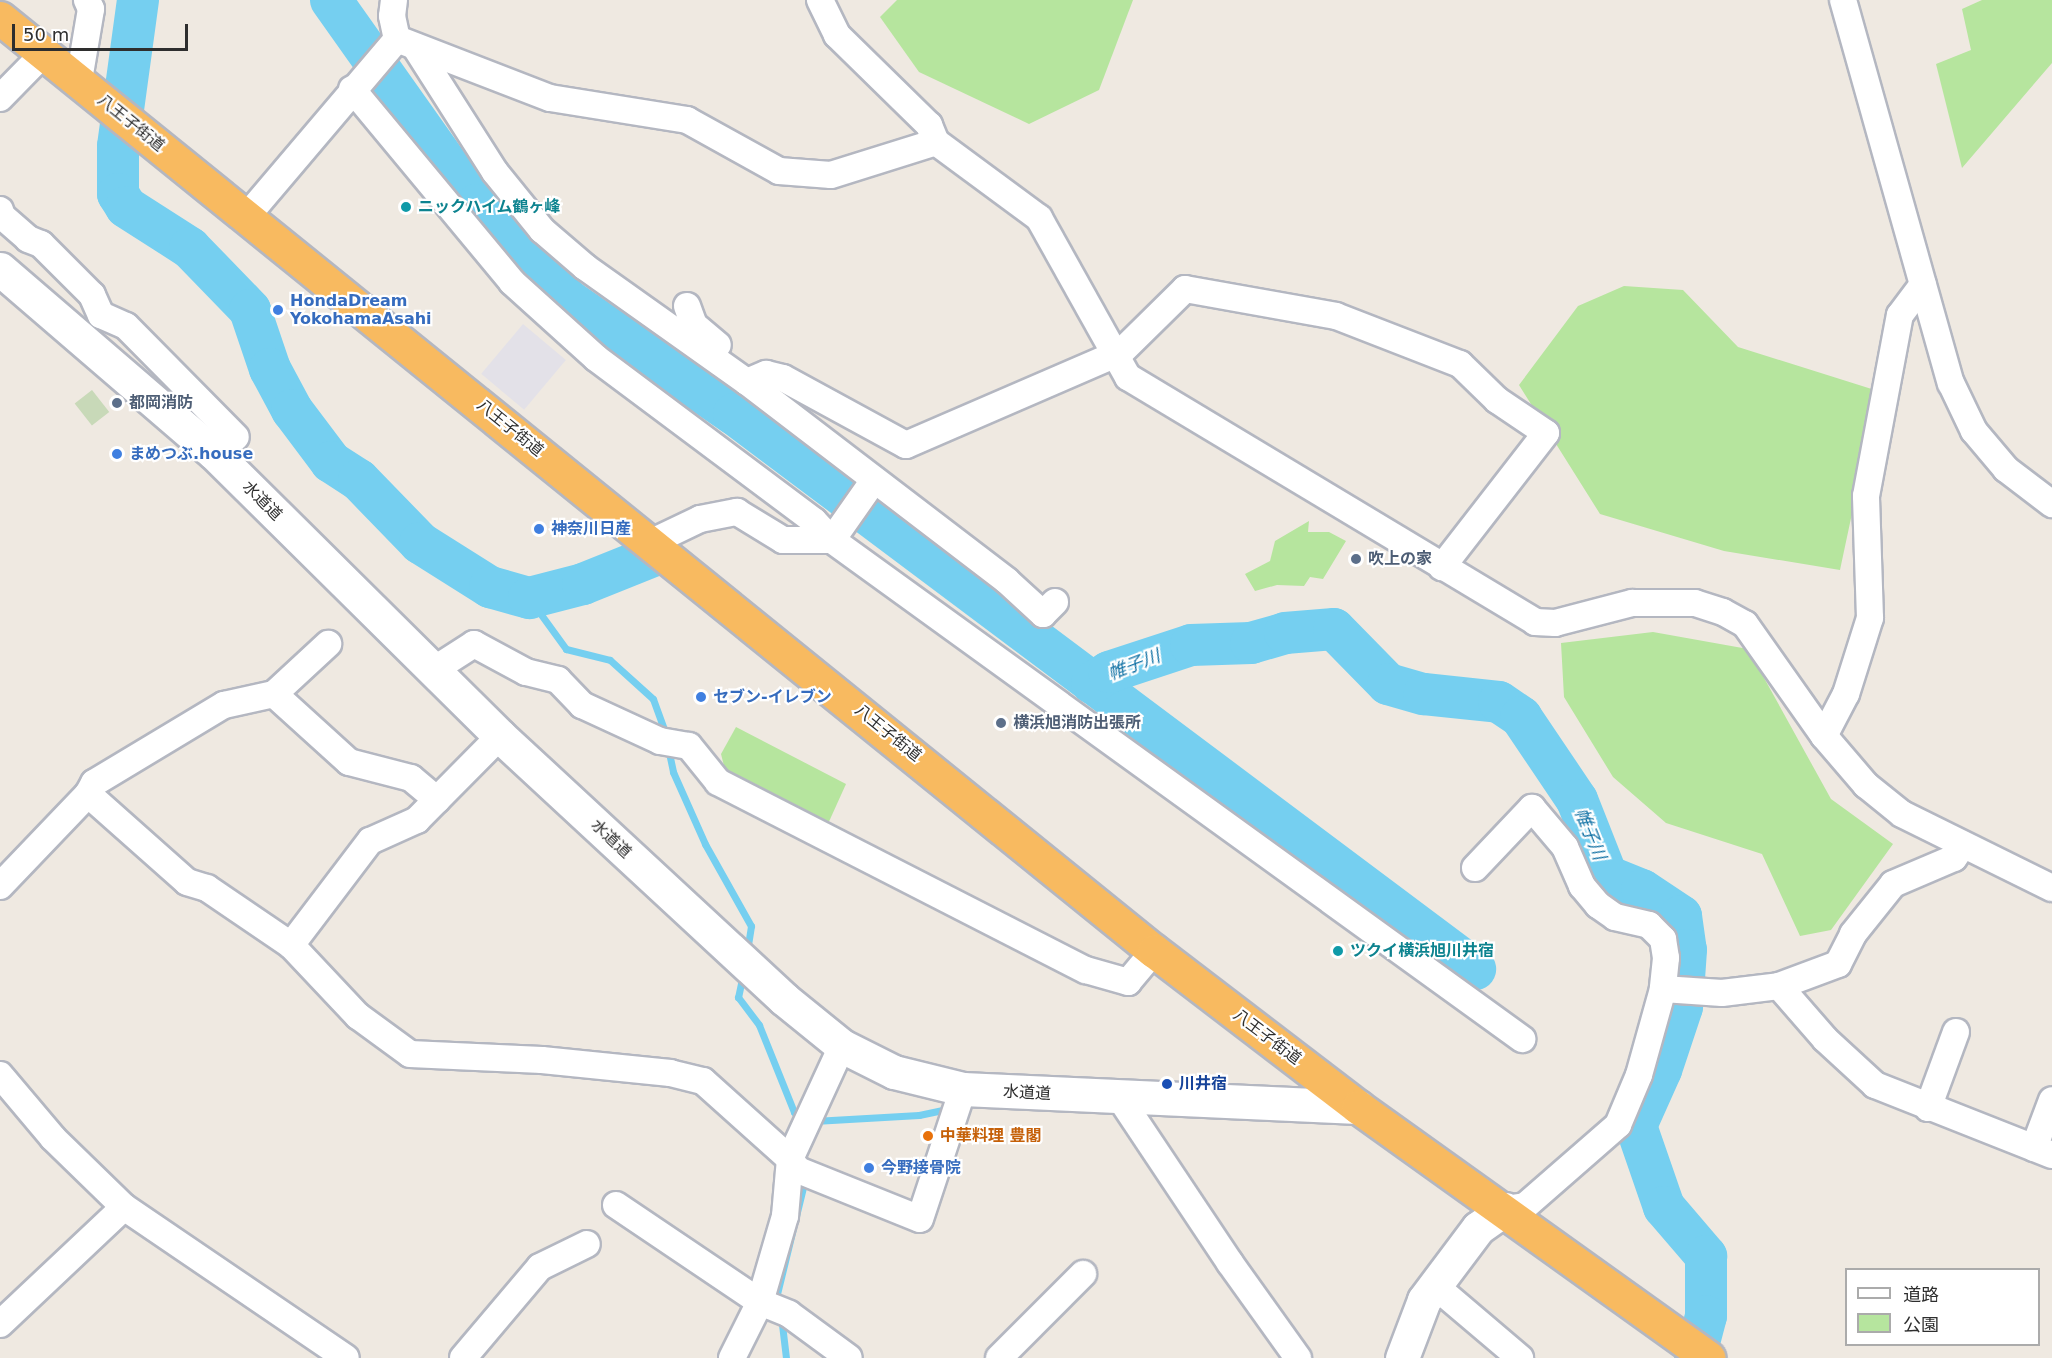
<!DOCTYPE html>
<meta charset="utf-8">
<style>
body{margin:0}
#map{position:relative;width:2052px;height:1358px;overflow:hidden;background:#efe9e1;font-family:"DejaVu Sans","Noto Sans JP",sans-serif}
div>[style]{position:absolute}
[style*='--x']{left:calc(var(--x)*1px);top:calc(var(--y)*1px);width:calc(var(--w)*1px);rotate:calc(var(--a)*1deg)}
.industrial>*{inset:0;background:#e3e1e8;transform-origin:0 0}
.green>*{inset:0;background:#b6e59e}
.cemetery>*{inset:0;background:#c8d9b8;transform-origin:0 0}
.stream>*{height:7px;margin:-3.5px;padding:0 3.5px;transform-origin:3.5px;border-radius:3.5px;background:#75cff0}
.river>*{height:42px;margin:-21px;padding:0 21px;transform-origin:21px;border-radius:21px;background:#75cff0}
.roads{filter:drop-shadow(2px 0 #b4b7c1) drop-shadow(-2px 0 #b4b7c1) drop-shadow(0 2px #b4b7c1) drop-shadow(0 -2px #b4b7c1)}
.minor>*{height:26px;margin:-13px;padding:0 13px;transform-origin:13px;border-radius:13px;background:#fff}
.tertiary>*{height:33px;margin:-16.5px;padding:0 16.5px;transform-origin:16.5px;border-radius:16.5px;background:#fff}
.trunk>*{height:33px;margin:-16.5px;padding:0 16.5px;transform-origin:16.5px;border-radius:16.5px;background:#f8ba60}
.dots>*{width:16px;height:16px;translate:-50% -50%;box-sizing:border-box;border:3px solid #fff;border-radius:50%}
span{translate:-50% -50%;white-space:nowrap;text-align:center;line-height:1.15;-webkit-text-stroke:4.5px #fff;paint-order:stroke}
.street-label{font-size:16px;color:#2e2e2e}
.culture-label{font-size:16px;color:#0d838f;font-weight:700}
.left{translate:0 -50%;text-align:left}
.shop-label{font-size:16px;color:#366cbe;font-weight:700}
.service-label{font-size:16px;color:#4e5e75;font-weight:700}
.transit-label{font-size:16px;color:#164399;font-weight:700}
.food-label{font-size:16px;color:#c56008;font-weight:700}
.water-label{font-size:18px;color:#0d6fa3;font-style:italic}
.legend{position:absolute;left:1845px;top:1268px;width:195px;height:78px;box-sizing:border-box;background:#fff;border:2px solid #ababab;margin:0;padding:8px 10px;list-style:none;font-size:18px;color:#2e2e2e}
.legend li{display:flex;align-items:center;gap:12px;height:30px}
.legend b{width:30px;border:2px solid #ababab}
.scale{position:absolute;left:12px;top:24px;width:176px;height:27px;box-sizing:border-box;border:3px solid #2e2e2e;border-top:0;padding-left:8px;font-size:18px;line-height:21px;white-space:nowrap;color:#2e2e2e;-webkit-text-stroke:4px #fff;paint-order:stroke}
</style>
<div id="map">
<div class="industrial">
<div style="left:523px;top:324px;width:56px;height:65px;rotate:40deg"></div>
</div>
<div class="green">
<div style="clip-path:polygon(897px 0,1133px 0,1099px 90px,1029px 124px,919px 72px,880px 17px)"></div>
<div style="clip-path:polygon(1982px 0,2052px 0,2052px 63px,1962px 168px,1936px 64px,1971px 50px,1962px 9px)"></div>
<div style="clip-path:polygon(1624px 286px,1683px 290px,1738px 347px,1878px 391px,1840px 570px,1724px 551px,1600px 514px,1519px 385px,1578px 306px)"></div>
<div style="clip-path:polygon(1309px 521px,1308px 532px,1329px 532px,1346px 541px,1323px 579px,1310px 577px,1304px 586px,1277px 585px,1255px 591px,1245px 574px,1270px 561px,1275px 541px)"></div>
<div style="clip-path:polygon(1653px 632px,1748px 649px,1831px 799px,1893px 844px,1831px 930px,1800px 936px,1762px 854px,1666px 823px,1613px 777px,1564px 697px,1561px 643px)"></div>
<div style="clip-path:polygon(736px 727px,846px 784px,827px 826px,727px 778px,721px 754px)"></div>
</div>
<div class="cemetery">
<div style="left:92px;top:390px;width:28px;height:22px;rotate:52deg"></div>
</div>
<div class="stream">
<div style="--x:529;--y:598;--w:63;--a:54"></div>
<div style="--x:566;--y:649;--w:45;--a:14"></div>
<div style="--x:610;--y:660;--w:58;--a:42.2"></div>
<div style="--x:653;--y:699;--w:38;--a:70"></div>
<div style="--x:668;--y:748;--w:25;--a:78"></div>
<div style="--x:673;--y:772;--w:79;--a:66"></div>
<div style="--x:705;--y:844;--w:94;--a:60.7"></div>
<div style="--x:751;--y:926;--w:25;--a:99"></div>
<div style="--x:743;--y:974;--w:24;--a:102"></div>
<div style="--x:738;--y:997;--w:35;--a:53"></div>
<div style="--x:759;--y:1025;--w:94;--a:68.1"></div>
<div style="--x:794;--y:1112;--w:11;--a:22"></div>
<div style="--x:814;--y:1121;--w:105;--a:-3.3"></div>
<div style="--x:919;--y:1115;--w:29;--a:-12"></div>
<div style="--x:778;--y:1302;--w:8;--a:-97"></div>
<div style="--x:777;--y:1294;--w:118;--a:-76.3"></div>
<div style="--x:781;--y:1316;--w:42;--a:83.2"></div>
</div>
<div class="river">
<div style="--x:138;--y:0;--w:147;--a:97.8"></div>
<div style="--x:118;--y:146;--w:48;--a:90"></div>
<div style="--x:118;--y:194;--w:15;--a:58"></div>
<div style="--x:126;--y:207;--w:76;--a:32.6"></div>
<div style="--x:190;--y:248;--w:86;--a:45.9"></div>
<div style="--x:250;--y:310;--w:62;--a:71.3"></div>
<div style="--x:270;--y:369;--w:47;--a:61.8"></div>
<div style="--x:292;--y:410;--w:65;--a:53.1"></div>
<div style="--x:331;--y:462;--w:33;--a:33"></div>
<div style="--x:359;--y:480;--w:88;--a:45.9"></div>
<div style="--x:420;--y:543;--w:83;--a:32.2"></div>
<div style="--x:490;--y:587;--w:41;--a:15.8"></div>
<div style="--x:529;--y:598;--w:56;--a:-14.5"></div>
<div style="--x:583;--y:584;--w:78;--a:-21.9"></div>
<div style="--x:331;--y:0;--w:251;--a:54.7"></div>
<div style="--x:476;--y:205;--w:132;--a:45.9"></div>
<div style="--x:568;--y:300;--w:201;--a:34.5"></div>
<div style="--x:734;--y:414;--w:926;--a:36.83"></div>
<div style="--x:1092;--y:683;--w:20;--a:-33"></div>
<div style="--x:1109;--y:672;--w:86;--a:-18.2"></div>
<div style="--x:1191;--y:645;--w:60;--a:-1.9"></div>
<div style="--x:1251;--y:643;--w:35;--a:-16"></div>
<div style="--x:1285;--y:633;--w:49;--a:-4.7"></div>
<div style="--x:1334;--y:629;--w:77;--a:45.5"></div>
<div style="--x:1388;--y:684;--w:37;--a:16"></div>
<div style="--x:1424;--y:694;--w:75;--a:6.1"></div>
<div style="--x:1499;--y:702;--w:27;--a:34"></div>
<div style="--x:1521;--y:717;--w:100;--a:56"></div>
<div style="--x:1577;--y:800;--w:82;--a:68.5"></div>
<div style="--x:1607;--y:876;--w:38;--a:22"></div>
<div style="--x:1642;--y:890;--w:47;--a:33.7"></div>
<div style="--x:1681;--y:916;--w:34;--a:82"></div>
<div style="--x:1686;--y:950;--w:57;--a:94"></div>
<div style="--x:1682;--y:1007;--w:66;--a:108.4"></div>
<div style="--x:1661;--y:1070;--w:61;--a:114.1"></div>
<div style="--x:1636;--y:1126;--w:86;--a:70.9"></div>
<div style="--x:1664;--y:1207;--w:65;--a:49.4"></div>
<div style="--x:1706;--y:1256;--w:60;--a:90"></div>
<div style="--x:1706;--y:1316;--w:43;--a:104.7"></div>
</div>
<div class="roads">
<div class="minor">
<div style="--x:394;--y:0;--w:16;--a:97"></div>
<div style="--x:392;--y:16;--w:24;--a:78"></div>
<div style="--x:820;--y:0;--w:39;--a:64"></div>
<div style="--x:837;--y:35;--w:129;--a:44.4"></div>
<div style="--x:929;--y:125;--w:18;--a:68"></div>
<div style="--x:1843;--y:0;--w:398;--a:74.3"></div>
<div style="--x:1951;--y:383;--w:53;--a:64.4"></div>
<div style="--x:1974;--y:431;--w:50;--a:49.9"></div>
<div style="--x:2006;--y:469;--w:58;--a:37.3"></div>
<div style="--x:397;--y:39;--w:164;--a:21.1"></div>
<div style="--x:550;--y:98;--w:139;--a:9.1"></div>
<div style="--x:687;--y:120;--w:105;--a:29"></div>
<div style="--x:779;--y:171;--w:52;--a:4.4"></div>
<div style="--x:831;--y:175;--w:110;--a:-17.4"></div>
<div style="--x:936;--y:142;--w:128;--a:36.4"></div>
<div style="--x:1039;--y:218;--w:182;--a:60.8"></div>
<div style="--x:1128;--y:377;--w:475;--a:31"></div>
<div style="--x:1535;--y:622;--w:20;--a:3"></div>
<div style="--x:1555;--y:623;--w:80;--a:-14.6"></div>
<div style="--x:1632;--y:603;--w:63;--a:0"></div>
<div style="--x:1695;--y:603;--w:29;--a:18"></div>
<div style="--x:1723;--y:612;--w:25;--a:29"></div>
<div style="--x:1745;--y:624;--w:137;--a:54.8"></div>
<div style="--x:1824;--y:736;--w:65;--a:49.4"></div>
<div style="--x:1866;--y:785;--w:46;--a:38.9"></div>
<div style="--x:1902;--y:814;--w:167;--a:26.3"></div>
<div style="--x:416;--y:48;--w:147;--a:57.5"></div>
<div style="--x:495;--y:172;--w:75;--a:51"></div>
<div style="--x:542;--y:230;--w:57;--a:40.7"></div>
<div style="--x:585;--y:267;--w:199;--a:35.4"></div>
<div style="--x:747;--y:382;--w:327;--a:37.4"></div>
<div style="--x:1007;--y:581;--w:49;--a:42.5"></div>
<div style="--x:1043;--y:614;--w:17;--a:-45"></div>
<div style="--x:79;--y:80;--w:72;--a:-80.4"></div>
<div style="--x:91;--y:9;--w:10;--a:-114"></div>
<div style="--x:352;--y:89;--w:251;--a:50.3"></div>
<div style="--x:512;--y:282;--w:113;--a:42.1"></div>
<div style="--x:596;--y:358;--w:272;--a:36.8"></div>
<div style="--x:814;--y:521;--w:26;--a:47"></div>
<div style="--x:832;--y:540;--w:852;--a:35.87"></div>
<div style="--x:0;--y:98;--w:63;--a:-45.6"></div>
<div style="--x:0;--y:210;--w:6;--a:72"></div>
<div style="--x:2;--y:216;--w:35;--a:41"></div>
<div style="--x:28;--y:239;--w:14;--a:21"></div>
<div style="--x:41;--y:244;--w:72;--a:45"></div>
<div style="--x:92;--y:295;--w:22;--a:66"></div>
<div style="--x:101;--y:315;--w:27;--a:24"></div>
<div style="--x:126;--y:326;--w:156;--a:45.3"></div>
<div style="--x:247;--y:216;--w:232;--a:-49.7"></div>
<div style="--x:687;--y:306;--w:20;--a:70"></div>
<div style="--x:694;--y:325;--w:31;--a:40"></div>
<div style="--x:1116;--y:357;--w:97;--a:-44.6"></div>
<div style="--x:1185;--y:289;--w:153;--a:10.1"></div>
<div style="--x:1336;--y:316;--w:133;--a:21.2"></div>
<div style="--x:1460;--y:364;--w:52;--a:44.2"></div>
<div style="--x:1497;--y:400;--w:59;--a:34"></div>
<div style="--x:1546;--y:433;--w:170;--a:127.8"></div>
<div style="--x:747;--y:382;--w:21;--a:-23"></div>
<div style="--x:766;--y:374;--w:17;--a:13"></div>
<div style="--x:783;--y:378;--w:140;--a:28.6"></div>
<div style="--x:906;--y:445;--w:227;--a:-23.4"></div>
<div style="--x:652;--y:542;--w:53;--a:-25.6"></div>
<div style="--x:700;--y:519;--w:38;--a:-11"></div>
<div style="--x:737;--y:512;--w:54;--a:31.3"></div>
<div style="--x:783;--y:540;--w:49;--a:0"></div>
<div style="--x:832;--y:540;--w:73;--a:-55"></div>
<div style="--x:432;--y:671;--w:50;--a:-32.7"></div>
<div style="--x:474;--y:644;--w:59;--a:28.3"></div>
<div style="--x:526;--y:672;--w:33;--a:14"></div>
<div style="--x:558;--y:680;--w:35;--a:46"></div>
<div style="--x:582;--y:705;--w:86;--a:24.8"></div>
<div style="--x:660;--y:741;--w:29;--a:10"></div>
<div style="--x:689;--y:746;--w:46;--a:51.1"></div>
<div style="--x:718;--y:782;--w:413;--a:27.1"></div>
<div style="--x:1086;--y:970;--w:44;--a:15.9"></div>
<div style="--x:1128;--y:982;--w:40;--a:-50"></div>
<div style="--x:274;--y:694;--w:101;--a:42.2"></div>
<div style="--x:349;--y:762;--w:64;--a:14.5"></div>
<div style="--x:411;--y:778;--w:34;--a:40"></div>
<div style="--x:500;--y:736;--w:118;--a:134.7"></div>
<div style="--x:417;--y:820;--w:51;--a:155.9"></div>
<div style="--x:370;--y:841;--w:131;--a:127.2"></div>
<div style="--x:291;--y:945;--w:98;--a:46.7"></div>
<div style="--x:358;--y:1016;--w:64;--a:36.2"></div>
<div style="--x:410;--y:1054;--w:132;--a:2.6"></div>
<div style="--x:542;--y:1060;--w:129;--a:5.8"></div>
<div style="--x:670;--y:1073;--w:34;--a:14"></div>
<div style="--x:703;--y:1081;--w:117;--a:41.9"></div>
<div style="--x:790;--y:1159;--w:14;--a:54"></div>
<div style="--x:798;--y:1170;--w:131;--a:21.9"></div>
<div style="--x:920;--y:1219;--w:137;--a:-71.7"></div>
<div style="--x:1824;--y:736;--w:47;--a:-62.4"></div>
<div style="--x:1846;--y:694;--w:80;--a:-72.5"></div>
<div style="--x:1870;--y:618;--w:122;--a:-91.9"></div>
<div style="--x:1866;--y:496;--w:184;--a:-79.4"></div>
<div style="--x:1900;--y:315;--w:38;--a:-53"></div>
<div style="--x:88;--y:794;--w:132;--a:41.6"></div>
<div style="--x:187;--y:882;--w:21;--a:17"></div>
<div style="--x:207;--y:888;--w:102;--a:34.2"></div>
<div style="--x:1475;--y:868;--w:83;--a:-46.5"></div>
<div style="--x:1532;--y:808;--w:51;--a:49.8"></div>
<div style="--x:1565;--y:847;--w:43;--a:66.4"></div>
<div style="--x:1582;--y:886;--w:25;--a:50"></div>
<div style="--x:1598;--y:905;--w:21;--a:35"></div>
<div style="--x:1615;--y:917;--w:35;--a:13"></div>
<div style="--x:1649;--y:925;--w:20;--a:45"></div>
<div style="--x:1663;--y:939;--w:19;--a:81"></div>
<div style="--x:1666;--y:958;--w:31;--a:96"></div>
<div style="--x:1663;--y:989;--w:89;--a:105.6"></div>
<div style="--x:1639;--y:1075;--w:54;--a:112.8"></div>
<div style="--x:1618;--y:1125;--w:123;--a:138.9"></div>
<div style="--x:1525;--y:1206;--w:20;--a:171"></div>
<div style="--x:0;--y:886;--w:127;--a:-46.3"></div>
<div style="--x:88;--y:794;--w:13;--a:-61"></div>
<div style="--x:94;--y:783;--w:152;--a:-31"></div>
<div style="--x:224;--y:705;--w:51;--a:-12.4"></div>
<div style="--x:274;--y:694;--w:74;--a:-42.8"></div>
<div style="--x:1779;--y:986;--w:70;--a:49"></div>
<div style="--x:1825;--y:1039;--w:68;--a:42.6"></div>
<div style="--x:1875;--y:1085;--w:190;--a:21.6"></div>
<div style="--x:1663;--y:989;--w:59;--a:3.9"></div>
<div style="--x:1722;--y:993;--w:57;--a:-7"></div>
<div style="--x:1779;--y:986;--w:63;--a:-20.4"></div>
<div style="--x:1838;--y:964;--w:34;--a:-63"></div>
<div style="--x:1853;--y:934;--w:64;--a:-51.3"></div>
<div style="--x:1893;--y:884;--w:66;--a:-23.1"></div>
<div style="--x:1954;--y:858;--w:16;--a:-55"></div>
<div style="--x:0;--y:1075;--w:82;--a:49.9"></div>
<div style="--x:53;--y:1138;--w:99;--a:44.2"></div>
<div style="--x:124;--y:1207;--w:268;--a:34.2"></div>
<div style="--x:1120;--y:1098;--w:198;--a:56.3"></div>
<div style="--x:1230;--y:1263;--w:117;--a:54.4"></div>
<div style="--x:1928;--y:1108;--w:81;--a:-69.8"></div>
<div style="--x:2034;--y:1148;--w:51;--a:-69.4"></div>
<div style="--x:616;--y:1205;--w:174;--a:34"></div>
<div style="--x:760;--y:1302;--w:31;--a:22"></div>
<div style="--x:789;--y:1314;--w:74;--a:36.3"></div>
<div style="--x:1434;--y:1285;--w:113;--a:40.3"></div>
<div style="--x:0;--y:1324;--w:170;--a:-43.3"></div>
<div style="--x:463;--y:1358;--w:119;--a:-49.8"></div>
<div style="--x:540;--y:1267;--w:52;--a:-26.1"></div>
<div style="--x:732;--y:1358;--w:63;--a:-63.4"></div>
<div style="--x:760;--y:1302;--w:90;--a:-73.8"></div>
<div style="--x:785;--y:1216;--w:57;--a:-85"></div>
<div style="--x:790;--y:1159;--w:124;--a:-65.3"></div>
<div style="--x:999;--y:1358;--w:119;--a:-45"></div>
</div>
<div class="tertiary">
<div style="--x:0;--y:269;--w:282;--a:40.7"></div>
<div style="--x:214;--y:453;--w:402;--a:44.7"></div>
<div style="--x:500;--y:736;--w:387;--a:42.8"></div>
<div style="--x:784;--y:999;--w:75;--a:39"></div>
<div style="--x:842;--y:1046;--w:58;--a:26.6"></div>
<div style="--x:894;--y:1072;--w:71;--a:13.8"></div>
<div style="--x:963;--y:1089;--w:395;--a:2.6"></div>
<div style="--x:1402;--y:1358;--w:62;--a:-69.2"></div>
<div style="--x:1424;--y:1300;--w:90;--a:-53.1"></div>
<div style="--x:1478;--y:1228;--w:33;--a:-35"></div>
</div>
<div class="trunk">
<div style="--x:0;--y:18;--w:1484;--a:38.96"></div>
<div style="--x:1154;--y:951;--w:257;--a:37.4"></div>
<div style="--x:1358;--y:1107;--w:431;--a:35.6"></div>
</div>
</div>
<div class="dots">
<div style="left:406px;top:207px;background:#0f9aa8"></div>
<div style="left:278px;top:310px;background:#3f7fe0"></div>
<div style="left:117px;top:403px;background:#5c6f8a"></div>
<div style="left:117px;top:454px;background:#3f7fe0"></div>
<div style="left:539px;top:529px;background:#3f7fe0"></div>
<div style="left:1356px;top:559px;background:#5c6f8a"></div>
<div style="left:701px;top:697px;background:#3f7fe0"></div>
<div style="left:1001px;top:723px;background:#5c6f8a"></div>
<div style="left:1338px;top:951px;background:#0f9aa8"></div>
<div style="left:1167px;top:1084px;background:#1a4fb4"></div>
<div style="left:928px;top:1136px;background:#e8710a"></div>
<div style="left:869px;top:1168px;background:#3f7fe0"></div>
</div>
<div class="street-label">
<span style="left:131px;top:123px;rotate:39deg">八王子街道</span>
<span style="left:510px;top:428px;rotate:39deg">八王子街道</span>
<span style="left:262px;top:501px;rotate:45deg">水道道</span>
<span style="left:888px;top:733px;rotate:39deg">八王子街道</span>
<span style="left:611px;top:839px;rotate:43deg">水道道</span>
<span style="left:1267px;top:1037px;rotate:37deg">八王子街道</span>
<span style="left:1027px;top:1093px;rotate:3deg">水道道</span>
</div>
<div class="culture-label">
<span class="left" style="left:418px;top:207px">ニックハイム鶴ヶ峰</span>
<span class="left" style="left:1350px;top:951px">ツクイ横浜旭川井宿</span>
</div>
<div class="shop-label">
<span class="left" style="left:290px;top:310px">HondaDream<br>YokohamaAsahi</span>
<span class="left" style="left:129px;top:454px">まめつぶ.house</span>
<span class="left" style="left:551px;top:529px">神奈川日産</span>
<span class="left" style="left:713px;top:697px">セブン-イレブン</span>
<span class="left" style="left:881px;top:1168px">今野接骨院</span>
</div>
<div class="service-label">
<span class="left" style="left:129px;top:403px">都岡消防</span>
<span class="left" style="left:1368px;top:559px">吹上の家</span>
<span class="left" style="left:1013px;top:723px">横浜旭消防出張所</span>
</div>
<div class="transit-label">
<span class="left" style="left:1179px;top:1084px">川井宿</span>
</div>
<div class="food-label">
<span class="left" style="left:940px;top:1136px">中華料理 豊閣</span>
</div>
<div class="water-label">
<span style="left:1134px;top:665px;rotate:-21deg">帷子川</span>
<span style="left:1590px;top:834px;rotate:68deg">帷子川</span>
</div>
<ul class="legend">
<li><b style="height:8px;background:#fff"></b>道路</li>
<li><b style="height:16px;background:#b6e59e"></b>公園</li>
</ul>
<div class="scale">50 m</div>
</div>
